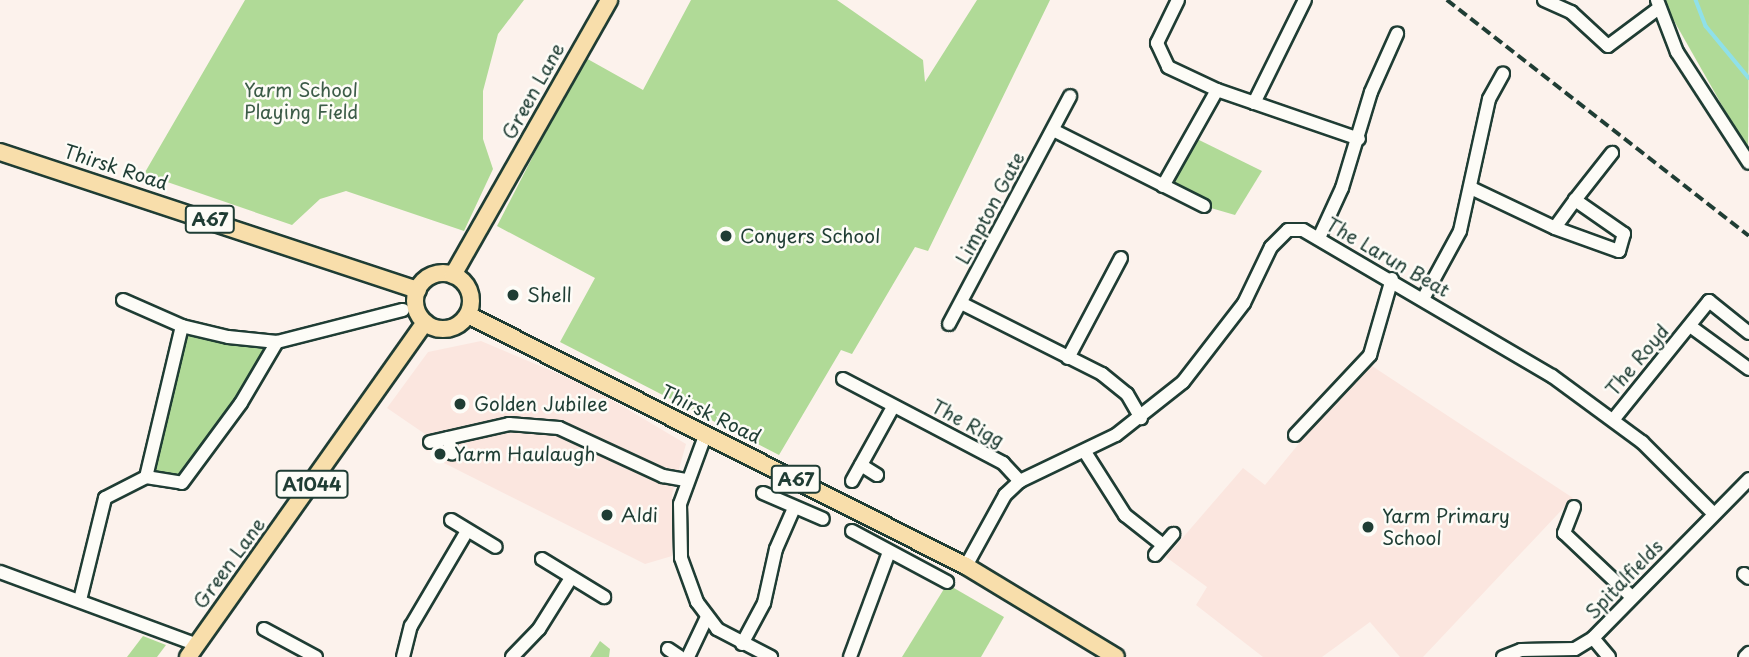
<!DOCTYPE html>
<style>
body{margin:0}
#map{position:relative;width:1749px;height:657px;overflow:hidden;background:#fcf2ec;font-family:"Playpen Sans",sans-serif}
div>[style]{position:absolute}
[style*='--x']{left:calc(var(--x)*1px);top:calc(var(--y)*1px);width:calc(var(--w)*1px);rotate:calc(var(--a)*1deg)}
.built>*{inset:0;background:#fbe6df}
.green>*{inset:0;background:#b0da97}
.stream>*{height:3.5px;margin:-1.75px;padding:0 1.75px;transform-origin:1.75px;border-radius:1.75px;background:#8fe0e9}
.roads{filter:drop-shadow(2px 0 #1f3d34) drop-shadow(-2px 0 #1f3d34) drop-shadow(0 2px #1f3d34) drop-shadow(0 -2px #1f3d34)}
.minor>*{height:12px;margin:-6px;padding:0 6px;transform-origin:6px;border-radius:6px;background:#fdfcf7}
.major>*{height:16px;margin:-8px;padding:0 8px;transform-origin:8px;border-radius:8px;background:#f8deab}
.major>.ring{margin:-8px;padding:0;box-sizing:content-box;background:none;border:16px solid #f8deab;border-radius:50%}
.rail>*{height:3.5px;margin-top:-1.75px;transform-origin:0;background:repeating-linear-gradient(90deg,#1f3d34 0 10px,transparent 0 15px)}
.dots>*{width:19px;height:19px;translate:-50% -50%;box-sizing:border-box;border:4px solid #fdfcf7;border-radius:50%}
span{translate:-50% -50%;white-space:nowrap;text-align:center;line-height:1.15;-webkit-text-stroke:5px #fdfcf7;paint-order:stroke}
.shield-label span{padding:2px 5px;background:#fdfcf7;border:2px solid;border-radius:5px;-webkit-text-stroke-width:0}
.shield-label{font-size:18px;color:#1f3d34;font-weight:700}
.park-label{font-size:19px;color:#3c5c48}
.street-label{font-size:19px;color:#1f3d34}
.poi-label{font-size:19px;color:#1f3d34}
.left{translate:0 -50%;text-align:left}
</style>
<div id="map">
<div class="built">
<div style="clip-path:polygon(481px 341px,590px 387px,686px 444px,672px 494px,672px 556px,645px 564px,436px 459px,434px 449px,426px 451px,425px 434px,387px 408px,428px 352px)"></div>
<div style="clip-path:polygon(1372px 366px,1573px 498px,1423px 657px,1400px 657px,1370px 622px,1322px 657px,1263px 657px,1196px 605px,1207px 587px,1166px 557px,1243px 468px,1265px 485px,1337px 397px)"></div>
</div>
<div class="green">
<div style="clip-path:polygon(245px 0,524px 0,498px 34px,483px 91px,483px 139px,493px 169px,464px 231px,346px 191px,320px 199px,292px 225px,144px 174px)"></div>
<div style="clip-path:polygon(691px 0,837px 0,923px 60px,925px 82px,977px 0,1050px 0,928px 251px,915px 247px,852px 354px,841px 350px,779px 455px,560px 342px,595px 278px,497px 226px,584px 57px,643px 90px)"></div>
<div style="clip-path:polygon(1666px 0,1749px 0,1748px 151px,1665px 5px)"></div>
<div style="clip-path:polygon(1193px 137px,1262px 171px,1235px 215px,1204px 206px,1163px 186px)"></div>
<div style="clip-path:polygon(194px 332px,267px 347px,269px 352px,182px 477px,154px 473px,185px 336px)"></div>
<div style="clip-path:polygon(947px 584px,1004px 617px,981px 657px,902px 657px)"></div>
<div style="clip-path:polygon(143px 636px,166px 645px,157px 657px,127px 657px)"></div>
<div style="clip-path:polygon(600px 641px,610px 649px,609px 657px,590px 657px)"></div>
</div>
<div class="stream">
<div style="--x:1696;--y:0;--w:28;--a:69"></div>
<div style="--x:1706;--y:26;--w:67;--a:50.4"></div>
</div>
<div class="roads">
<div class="minor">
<div style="--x:1178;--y:0;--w:48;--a:116"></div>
<div style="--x:1157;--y:43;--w:26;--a:65"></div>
<div style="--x:1168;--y:67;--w:54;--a:25.1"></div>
<div style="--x:1217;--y:90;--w:150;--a:19"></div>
<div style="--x:1544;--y:0;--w:30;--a:24"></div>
<div style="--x:1571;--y:12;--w:50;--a:42.6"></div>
<div style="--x:1608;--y:46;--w:64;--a:-36.7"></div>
<div style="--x:1657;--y:0;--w:56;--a:69"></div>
<div style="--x:1677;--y:52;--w:132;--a:57"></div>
<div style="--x:1254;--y:103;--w:115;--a:-63.7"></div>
<div style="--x:1053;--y:130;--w:169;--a:26.7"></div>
<div style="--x:1163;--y:186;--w:110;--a:-60.6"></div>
<div style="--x:1473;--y:189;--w:91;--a:25.4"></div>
<div style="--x:1555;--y:228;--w:68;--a:19.8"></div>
<div style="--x:1619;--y:251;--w:18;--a:-74"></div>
<div style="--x:1624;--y:234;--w:60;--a:-145.2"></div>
<div style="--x:1575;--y:200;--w:34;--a:126"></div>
<div style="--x:1575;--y:200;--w:60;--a:-51.8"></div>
<div style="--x:1319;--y:238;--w:55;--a:-65.3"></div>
<div style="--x:1342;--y:188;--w:100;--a:-73.2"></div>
<div style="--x:1371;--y:92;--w:64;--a:-65.9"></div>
<div style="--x:1423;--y:299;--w:77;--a:-61.4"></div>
<div style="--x:1460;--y:231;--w:135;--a:-77.6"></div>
<div style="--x:1489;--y:99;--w:29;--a:-61"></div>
<div style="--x:123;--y:300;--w:64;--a:23.8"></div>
<div style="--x:961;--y:303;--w:158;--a:26.7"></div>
<div style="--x:1102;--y:374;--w:32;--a:39"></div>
<div style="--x:1127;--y:394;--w:28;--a:60"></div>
<div style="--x:949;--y:324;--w:258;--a:-62"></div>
<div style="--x:1690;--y:326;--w:73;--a:36.1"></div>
<div style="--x:277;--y:342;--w:130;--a:-14.3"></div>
<div style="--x:1068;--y:358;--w:113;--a:-62.1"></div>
<div style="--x:843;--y:379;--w:181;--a:27.7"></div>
<div style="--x:1003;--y:463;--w:25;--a:47"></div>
<div style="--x:1613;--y:420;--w:153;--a:-51.1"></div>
<div style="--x:1709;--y:301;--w:51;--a:38.7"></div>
<div style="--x:1295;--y:435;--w:110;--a:-46.8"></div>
<div style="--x:1370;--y:355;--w:79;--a:-73.9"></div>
<div style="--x:705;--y:436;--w:72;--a:110.2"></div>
<div style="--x:680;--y:504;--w:54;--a:88.9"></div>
<div style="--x:681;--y:558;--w:47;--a:70"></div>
<div style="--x:697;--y:602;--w:34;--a:53"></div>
<div style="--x:717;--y:629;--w:61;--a:27.4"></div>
<div style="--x:448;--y:438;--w:16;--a:75"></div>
<div style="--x:430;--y:442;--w:81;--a:-12.8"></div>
<div style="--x:509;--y:424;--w:50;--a:4.6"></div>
<div style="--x:559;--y:428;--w:115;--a:24.8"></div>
<div style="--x:663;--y:476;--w:23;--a:10"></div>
<div style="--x:1085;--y:452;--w:75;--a:57.6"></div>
<div style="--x:1125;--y:515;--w:48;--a:38.3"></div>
<div style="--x:861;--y:465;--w:19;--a:32"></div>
<div style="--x:852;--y:481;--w:85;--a:-61"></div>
<div style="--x:763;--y:493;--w:65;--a:23.4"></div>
<div style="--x:1574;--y:507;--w:28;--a:111"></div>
<div style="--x:1564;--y:533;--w:93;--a:43.3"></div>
<div style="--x:451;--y:520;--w:52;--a:31"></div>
<div style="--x:852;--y:531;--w:108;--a:28.2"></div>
<div style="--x:1155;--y:555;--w:28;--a:-49"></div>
<div style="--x:542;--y:559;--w:73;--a:31.5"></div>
<div style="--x:966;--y:566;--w:81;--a:-61.2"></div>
<div style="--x:1005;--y:495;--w:21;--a:-43"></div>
<div style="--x:1020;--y:481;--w:106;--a:-25.6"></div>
<div style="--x:1116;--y:435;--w:85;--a:-38.3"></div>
<div style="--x:1183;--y:382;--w:100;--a:-52.3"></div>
<div style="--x:1244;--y:303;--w:62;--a:-64.3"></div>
<div style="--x:1271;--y:247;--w:24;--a:-45"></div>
<div style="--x:1288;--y:230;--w:15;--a:0"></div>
<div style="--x:1303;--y:230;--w:289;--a:30.4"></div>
<div style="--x:1552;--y:376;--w:112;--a:36.3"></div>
<div style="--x:1642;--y:442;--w:100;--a:45"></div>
<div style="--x:0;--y:572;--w:210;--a:20.3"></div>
<div style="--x:1744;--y:574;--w:6;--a:39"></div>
<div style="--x:80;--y:600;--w:105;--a:-76.2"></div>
<div style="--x:105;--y:498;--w:46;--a:-27.1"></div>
<div style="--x:146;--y:477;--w:36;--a:9"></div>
<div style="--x:182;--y:483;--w:99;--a:-53.6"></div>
<div style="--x:241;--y:403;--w:71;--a:-59.5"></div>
<div style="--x:277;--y:342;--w:49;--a:-174.2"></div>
<div style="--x:228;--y:337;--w:47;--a:-166.6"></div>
<div style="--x:182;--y:326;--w:155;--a:103.4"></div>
<div style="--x:264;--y:629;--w:59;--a:28.3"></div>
<div style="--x:1593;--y:638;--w:25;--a:50"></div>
<div style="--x:742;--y:644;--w:47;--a:-61.8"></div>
<div style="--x:764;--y:603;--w:55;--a:-77.5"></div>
<div style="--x:776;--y:549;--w:45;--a:-66.3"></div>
<div style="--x:668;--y:649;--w:14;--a:34"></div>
<div style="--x:403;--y:657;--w:32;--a:-76"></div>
<div style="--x:411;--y:626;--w:110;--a:-59.5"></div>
<div style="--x:512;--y:657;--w:39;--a:-46"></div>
<div style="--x:539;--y:629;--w:60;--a:-57.9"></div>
<div style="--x:688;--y:657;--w:44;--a:-64.6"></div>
<div style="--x:850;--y:657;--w:112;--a:-69.6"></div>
<div style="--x:1503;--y:657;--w:19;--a:-21"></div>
<div style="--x:1521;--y:650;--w:54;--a:-1.1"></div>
<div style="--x:1575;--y:649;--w:21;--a:-31"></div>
<div style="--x:1593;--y:638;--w:223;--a:-45.5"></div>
<div style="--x:1745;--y:657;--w:6;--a:-45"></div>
</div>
<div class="major">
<div style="--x:0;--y:152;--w:440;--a:18.3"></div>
<div class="ring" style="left:415px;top:273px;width:40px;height:40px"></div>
<div style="--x:453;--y:275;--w:316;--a:-60.4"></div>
<div style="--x:468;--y:315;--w:558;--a:26.75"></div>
<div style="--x:966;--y:566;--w:175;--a:31.2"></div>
<div style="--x:188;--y:657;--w:410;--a:-54.7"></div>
</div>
</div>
<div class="rail">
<div style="--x:1447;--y:0;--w:383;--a:38"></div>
</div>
<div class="dots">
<div style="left:726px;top:236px;background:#1f3d34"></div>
<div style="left:513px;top:295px;background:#1f3d34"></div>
<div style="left:460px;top:404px;background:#1f3d34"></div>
<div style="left:440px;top:454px;background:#1f3d34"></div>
<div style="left:607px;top:515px;background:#1f3d34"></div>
<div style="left:1368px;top:527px;background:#1f3d34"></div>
</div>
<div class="shield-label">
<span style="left:210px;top:219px">A67</span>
<span style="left:796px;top:479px">A67</span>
<span style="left:312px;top:484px">A1044</span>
</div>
<div class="park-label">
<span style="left:301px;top:101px">Yarm School<br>Playing Field</span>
</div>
<div class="street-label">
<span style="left:533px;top:91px;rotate:-61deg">Green Lane</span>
<span style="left:116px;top:167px;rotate:18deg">Thirsk Road</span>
<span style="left:990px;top:208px;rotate:-62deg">Limpton Gate</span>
<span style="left:1388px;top:257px;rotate:30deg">The Larun Beat</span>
<span style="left:1637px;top:360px;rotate:-50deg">The Royd</span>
<span style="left:711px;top:414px;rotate:26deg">Thirsk Road</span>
<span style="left:968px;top:423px;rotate:28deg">The Rigg</span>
<span style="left:229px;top:563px;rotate:-54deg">Green Lane</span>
<span style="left:1624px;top:579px;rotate:-46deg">Spitalfields</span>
</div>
<div class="poi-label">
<span class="left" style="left:740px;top:236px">Conyers School</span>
<span class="left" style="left:527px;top:295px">Shell</span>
<span class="left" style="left:474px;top:404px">Golden Jubilee</span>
<span class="left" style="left:454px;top:454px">Yarm Haulaugh</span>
<span class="left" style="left:621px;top:515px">Aldi</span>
<span class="left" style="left:1382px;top:527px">Yarm Primary<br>School</span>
</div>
</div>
